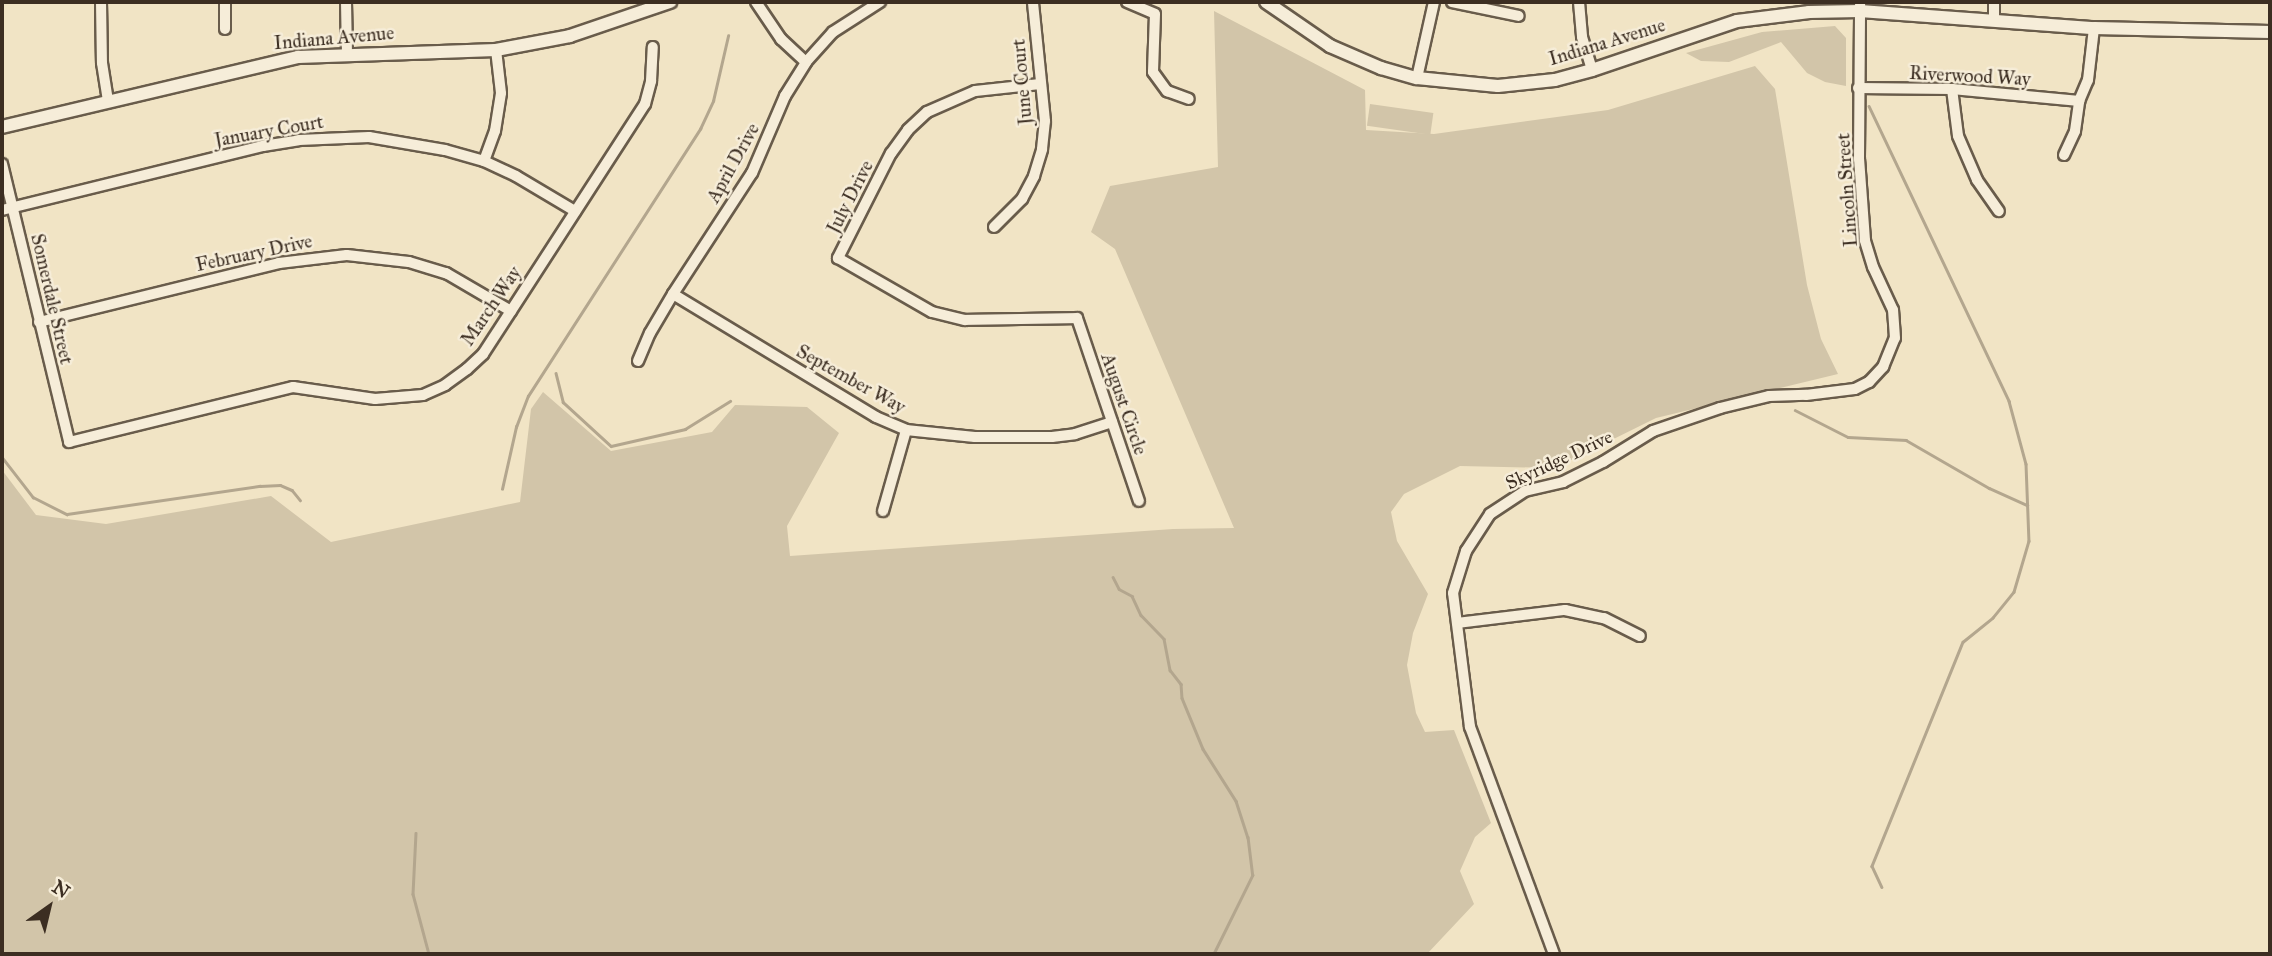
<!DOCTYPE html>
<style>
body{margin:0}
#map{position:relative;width:2272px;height:956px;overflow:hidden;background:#f1e4c5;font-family:"IM FELL Great Primer",serif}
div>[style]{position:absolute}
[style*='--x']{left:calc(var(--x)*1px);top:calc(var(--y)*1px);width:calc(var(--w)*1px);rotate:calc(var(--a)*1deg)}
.green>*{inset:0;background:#d2c5a9;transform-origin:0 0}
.stream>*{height:2.5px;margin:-1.25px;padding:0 1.25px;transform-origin:1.25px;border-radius:1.25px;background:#b3a68e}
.roads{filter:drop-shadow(2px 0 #695c4b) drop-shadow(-2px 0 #695c4b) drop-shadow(0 2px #695c4b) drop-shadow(0 -2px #695c4b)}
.minor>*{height:10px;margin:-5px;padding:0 5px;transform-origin:5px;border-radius:5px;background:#f6edd9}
.tertiary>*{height:12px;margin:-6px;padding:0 6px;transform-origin:6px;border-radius:6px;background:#f6edd9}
span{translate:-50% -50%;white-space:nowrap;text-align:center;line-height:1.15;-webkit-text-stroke:5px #f6edd9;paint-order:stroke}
.street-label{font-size:19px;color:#3c2e22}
.frame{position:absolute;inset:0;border:4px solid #3c2e22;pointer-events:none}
.north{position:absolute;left:14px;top:872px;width:70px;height:70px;-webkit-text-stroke:5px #f6edd9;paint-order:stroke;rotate:34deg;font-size:19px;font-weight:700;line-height:28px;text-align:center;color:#3c2e22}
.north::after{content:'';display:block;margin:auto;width:24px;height:32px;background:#3c2e22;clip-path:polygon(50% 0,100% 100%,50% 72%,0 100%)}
</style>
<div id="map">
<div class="green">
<div style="clip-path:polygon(1214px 11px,1365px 90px,1366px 130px,1434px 134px,1608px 110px,1755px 66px,1775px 89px,1807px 285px,1821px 339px,1838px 374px,1656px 418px,1555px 468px,1460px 466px,1404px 494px,1391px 512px,1397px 541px,1428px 594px,1413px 633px,1407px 665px,1416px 713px,1425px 732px,1454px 730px,1491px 823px,1475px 837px,1460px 871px,1474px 904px,1427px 954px,2px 954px,2px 470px,36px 515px,106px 524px,271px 496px,331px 542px,520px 502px,531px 409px,543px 392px,611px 451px,712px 432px,735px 405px,807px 407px,839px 433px,787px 526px,790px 556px,1173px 529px,1234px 528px,1115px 249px,1091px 232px,1110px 186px,1218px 167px)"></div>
<div style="clip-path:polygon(1835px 26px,1846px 38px,1846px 86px,1825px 82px,1807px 73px,1781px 42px,1729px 62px,1701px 61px,1686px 53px,1762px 32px)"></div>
<div style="left:1370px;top:104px;width:64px;height:22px;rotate:8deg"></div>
</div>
<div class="stream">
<div style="--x:1869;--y:106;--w:327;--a:64.6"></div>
<div style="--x:2009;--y:401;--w:65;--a:74.9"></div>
<div style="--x:2026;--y:464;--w:77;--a:87.8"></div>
<div style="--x:2029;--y:541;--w:53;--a:106.4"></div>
<div style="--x:2014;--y:592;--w:33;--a:129"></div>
<div style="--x:1993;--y:618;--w:38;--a:141"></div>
<div style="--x:1963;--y:642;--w:242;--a:112.1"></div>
<div style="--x:1872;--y:866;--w:23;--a:65"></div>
<div style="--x:556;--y:373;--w:30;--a:76"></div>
<div style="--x:563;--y:402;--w:65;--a:42.5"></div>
<div style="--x:611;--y:446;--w:76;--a:-12.9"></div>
<div style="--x:685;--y:429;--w:53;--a:-31.9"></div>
<div style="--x:1795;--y:410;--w:59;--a:27"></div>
<div style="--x:1848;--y:437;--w:58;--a:3"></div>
<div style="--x:1906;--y:440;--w:96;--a:30"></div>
<div style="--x:1989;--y:488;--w:42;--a:24.1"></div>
<div style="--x:2;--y:457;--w:51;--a:52.2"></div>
<div style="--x:33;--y:497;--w:38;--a:27"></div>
<div style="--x:67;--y:514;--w:195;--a:-8.3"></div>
<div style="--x:260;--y:486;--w:20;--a:-3"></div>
<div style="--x:280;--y:485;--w:13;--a:23"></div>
<div style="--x:292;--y:490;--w:13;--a:51"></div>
<div style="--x:502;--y:489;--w:64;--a:-77.3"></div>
<div style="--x:516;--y:427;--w:33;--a:-69"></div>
<div style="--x:528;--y:396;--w:318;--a:-57.2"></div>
<div style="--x:700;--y:129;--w:31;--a:-65"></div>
<div style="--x:713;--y:101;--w:67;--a:-77"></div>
<div style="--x:1113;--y:577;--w:13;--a:63"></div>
<div style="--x:1119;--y:589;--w:15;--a:28"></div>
<div style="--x:1132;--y:596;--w:21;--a:65"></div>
<div style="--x:1141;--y:615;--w:33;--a:46"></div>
<div style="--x:1164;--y:639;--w:32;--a:79"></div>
<div style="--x:1170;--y:670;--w:18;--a:52"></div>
<div style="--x:1181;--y:684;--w:14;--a:86"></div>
<div style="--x:1182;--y:698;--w:55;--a:67.6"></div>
<div style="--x:1203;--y:749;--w:62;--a:57.6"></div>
<div style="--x:1236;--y:801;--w:38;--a:72"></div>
<div style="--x:1248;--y:837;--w:38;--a:83"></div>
<div style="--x:1253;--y:875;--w:88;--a:116.3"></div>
<div style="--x:416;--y:833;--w:61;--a:92.8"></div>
<div style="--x:413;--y:894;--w:62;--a:75.1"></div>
</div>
<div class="roads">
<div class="minor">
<div style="--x:101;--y:2;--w:61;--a:89.1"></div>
<div style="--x:102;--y:63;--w:37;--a:81"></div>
<div style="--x:346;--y:2;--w:51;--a:88.9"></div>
<div style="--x:756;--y:2;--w:45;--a:56"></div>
<div style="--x:781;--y:39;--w:34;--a:43"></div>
<div style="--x:1127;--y:2;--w:30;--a:23"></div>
<div style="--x:1155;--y:14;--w:58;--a:92"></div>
<div style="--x:1153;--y:72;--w:24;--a:54"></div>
<div style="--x:1167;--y:91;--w:23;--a:20"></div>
<div style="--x:1452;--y:2;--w:68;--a:11.8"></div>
<div style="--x:1579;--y:2;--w:35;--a:85"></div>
<div style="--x:1582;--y:37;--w:34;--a:73"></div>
<div style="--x:1994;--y:20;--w:18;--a:-90"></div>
<div style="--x:225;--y:29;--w:27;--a:-90"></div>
<div style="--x:1417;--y:78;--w:78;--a:-77.4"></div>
<div style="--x:1040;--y:84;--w:65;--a:173.9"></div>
<div style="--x:975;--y:91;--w:52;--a:156.4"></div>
<div style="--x:927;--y:112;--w:26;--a:137"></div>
<div style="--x:908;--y:130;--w:29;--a:126"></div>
<div style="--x:891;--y:153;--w:118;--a:116.8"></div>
<div style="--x:838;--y:258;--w:108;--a:29.9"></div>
<div style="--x:932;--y:312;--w:34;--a:14"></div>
<div style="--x:965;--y:320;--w:112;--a:-1"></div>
<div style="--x:1077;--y:318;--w:193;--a:71.3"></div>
<div style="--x:1858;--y:88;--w:94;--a:0.6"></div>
<div style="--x:1952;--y:89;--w:128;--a:5.4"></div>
<div style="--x:1952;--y:89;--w:47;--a:82.7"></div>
<div style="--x:1958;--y:136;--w:48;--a:66.6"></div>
<div style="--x:1977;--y:180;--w:38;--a:55"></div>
<div style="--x:2064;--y:155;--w:26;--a:-65"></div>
<div style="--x:2075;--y:131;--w:30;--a:-82"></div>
<div style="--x:2079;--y:101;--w:23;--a:-67"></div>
<div style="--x:2088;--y:80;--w:52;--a:-83.4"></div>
<div style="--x:484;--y:161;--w:32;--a:-70"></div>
<div style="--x:495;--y:131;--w:38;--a:-81"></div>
<div style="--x:501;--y:93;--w:43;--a:-96.6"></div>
<div style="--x:2;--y:164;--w:286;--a:76.4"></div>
<div style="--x:69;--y:442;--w:231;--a:-13.8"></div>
<div style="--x:293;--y:387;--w:83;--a:8.3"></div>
<div style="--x:375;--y:399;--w:48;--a:-4.8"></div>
<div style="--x:423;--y:395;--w:24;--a:-24"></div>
<div style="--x:445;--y:385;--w:27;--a:-36"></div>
<div style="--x:467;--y:369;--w:22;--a:-43"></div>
<div style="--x:483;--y:354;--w:51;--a:-56.9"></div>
<div style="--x:511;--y:311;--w:247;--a:-57.1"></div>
<div style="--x:645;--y:104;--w:24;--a:-75"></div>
<div style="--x:651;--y:81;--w:34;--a:-87"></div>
<div style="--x:2;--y:210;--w:269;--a:-13.8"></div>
<div style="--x:263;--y:146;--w:36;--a:-9"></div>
<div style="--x:299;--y:140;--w:70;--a:-2.5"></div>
<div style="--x:369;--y:137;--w:77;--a:9.7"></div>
<div style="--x:445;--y:150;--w:41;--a:15.8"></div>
<div style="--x:484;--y:161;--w:35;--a:25"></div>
<div style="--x:516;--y:176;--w:69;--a:30.7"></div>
<div style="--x:994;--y:227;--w:40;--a:-45"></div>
<div style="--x:1022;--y:199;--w:26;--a:-62"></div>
<div style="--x:1034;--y:176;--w:28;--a:-73"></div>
<div style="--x:1042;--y:149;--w:28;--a:-84"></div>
<div style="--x:1045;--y:121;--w:120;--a:-95.8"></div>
<div style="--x:673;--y:294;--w:237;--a:31.2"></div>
<div style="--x:876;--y:417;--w:33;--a:23"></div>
<div style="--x:906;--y:430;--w:69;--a:5.8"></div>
<div style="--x:975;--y:437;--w:77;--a:0"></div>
<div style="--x:1052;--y:437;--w:23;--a:-7"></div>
<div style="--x:1075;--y:434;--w:39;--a:-18"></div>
<div style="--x:39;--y:322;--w:247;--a:-13.8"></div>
<div style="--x:279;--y:263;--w:68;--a:-6.7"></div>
<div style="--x:347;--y:255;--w:62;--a:6.4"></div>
<div style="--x:409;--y:262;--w:39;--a:17"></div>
<div style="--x:446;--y:273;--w:75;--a:30.3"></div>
<div style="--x:638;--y:361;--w:30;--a:-67"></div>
<div style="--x:650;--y:333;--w:45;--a:-59.5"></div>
<div style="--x:673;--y:294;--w:145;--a:-56.9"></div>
<div style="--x:752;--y:173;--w:84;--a:-66.8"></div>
<div style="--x:785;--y:96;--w:40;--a:-58"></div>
<div style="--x:806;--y:62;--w:40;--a:-48"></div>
<div style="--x:833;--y:32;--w:56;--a:-32.6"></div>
<div style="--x:883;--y:511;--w:84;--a:-74.1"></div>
<div style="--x:1457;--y:623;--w:109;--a:-6.9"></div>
<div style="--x:1565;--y:610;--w:40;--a:12"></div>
<div style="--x:1604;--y:618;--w:40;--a:26.6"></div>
<div style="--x:1554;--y:954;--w:242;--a:-110.3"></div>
<div style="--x:1470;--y:727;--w:135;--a:-97.2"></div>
<div style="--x:1453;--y:593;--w:44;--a:-72.8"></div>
<div style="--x:1466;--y:551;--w:44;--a:-57"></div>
<div style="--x:1490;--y:514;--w:42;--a:-33.3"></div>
<div style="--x:1525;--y:491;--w:39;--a:-13"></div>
<div style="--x:1563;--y:482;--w:45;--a:-26.6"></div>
<div style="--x:1603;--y:462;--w:59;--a:-31.8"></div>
<div style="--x:1653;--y:431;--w:71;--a:-18.9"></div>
<div style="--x:1720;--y:408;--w:50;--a:-13.8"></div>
<div style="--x:1769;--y:396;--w:37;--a:-2"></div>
<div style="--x:1806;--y:395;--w:49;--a:-7"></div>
<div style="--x:1855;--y:389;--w:16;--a:-27"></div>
<div style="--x:1869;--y:382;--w:21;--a:-47"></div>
<div style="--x:1883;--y:367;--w:31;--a:-68"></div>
<div style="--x:1895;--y:338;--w:28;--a:-94"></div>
<div style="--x:1893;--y:310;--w:47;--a:-114.9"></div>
<div style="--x:1873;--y:267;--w:28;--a:-107"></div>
<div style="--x:1865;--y:240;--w:81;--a:-94.2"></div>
<div style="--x:1859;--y:159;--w:157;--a:-89.6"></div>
</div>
<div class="tertiary">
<div style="--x:1266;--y:2;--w:78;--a:34.5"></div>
<div style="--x:1330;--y:46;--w:56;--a:23.3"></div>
<div style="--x:1381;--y:68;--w:37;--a:16"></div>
<div style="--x:1417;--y:78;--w:81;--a:5.6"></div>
<div style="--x:1498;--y:86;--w:57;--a:-6"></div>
<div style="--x:1555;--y:80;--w:38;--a:-15"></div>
<div style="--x:1592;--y:70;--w:153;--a:-18.7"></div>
<div style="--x:1737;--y:21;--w:73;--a:-7.1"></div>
<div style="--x:1809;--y:12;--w:51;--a:-1.1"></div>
<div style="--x:1860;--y:11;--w:235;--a:4.2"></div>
<div style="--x:2094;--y:28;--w:176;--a:1.3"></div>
<div style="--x:2;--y:127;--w:304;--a:-13.3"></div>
<div style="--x:298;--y:57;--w:198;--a:-2"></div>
<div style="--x:496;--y:50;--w:75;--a:-10.7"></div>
<div style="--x:570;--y:36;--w:106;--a:-18.8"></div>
</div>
</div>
<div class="street-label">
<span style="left:334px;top:38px;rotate:-5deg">Indiana Avenue</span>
<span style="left:1607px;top:42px;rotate:-17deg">Indiana Avenue</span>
<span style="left:1970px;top:76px;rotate:3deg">Riverwood Way</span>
<span style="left:1022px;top:82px;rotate:-95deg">June Court</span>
<span style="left:269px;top:131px;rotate:-10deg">January Court</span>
<span style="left:733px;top:163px;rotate:-61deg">April Drive</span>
<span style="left:1847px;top:190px;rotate:-94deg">Lincoln Street</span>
<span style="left:850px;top:197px;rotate:-63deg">July Drive</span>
<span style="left:254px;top:253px;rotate:-12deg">February Drive</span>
<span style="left:52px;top:299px;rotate:77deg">Somerdale Street</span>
<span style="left:491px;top:306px;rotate:-56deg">March Way</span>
<span style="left:851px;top:379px;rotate:29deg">September Way</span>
<span style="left:1124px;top:404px;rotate:71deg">August Circle</span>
<span style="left:1559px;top:460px;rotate:-25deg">Skyridge Drive</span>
</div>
<div class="frame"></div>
<div class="north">N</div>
</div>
